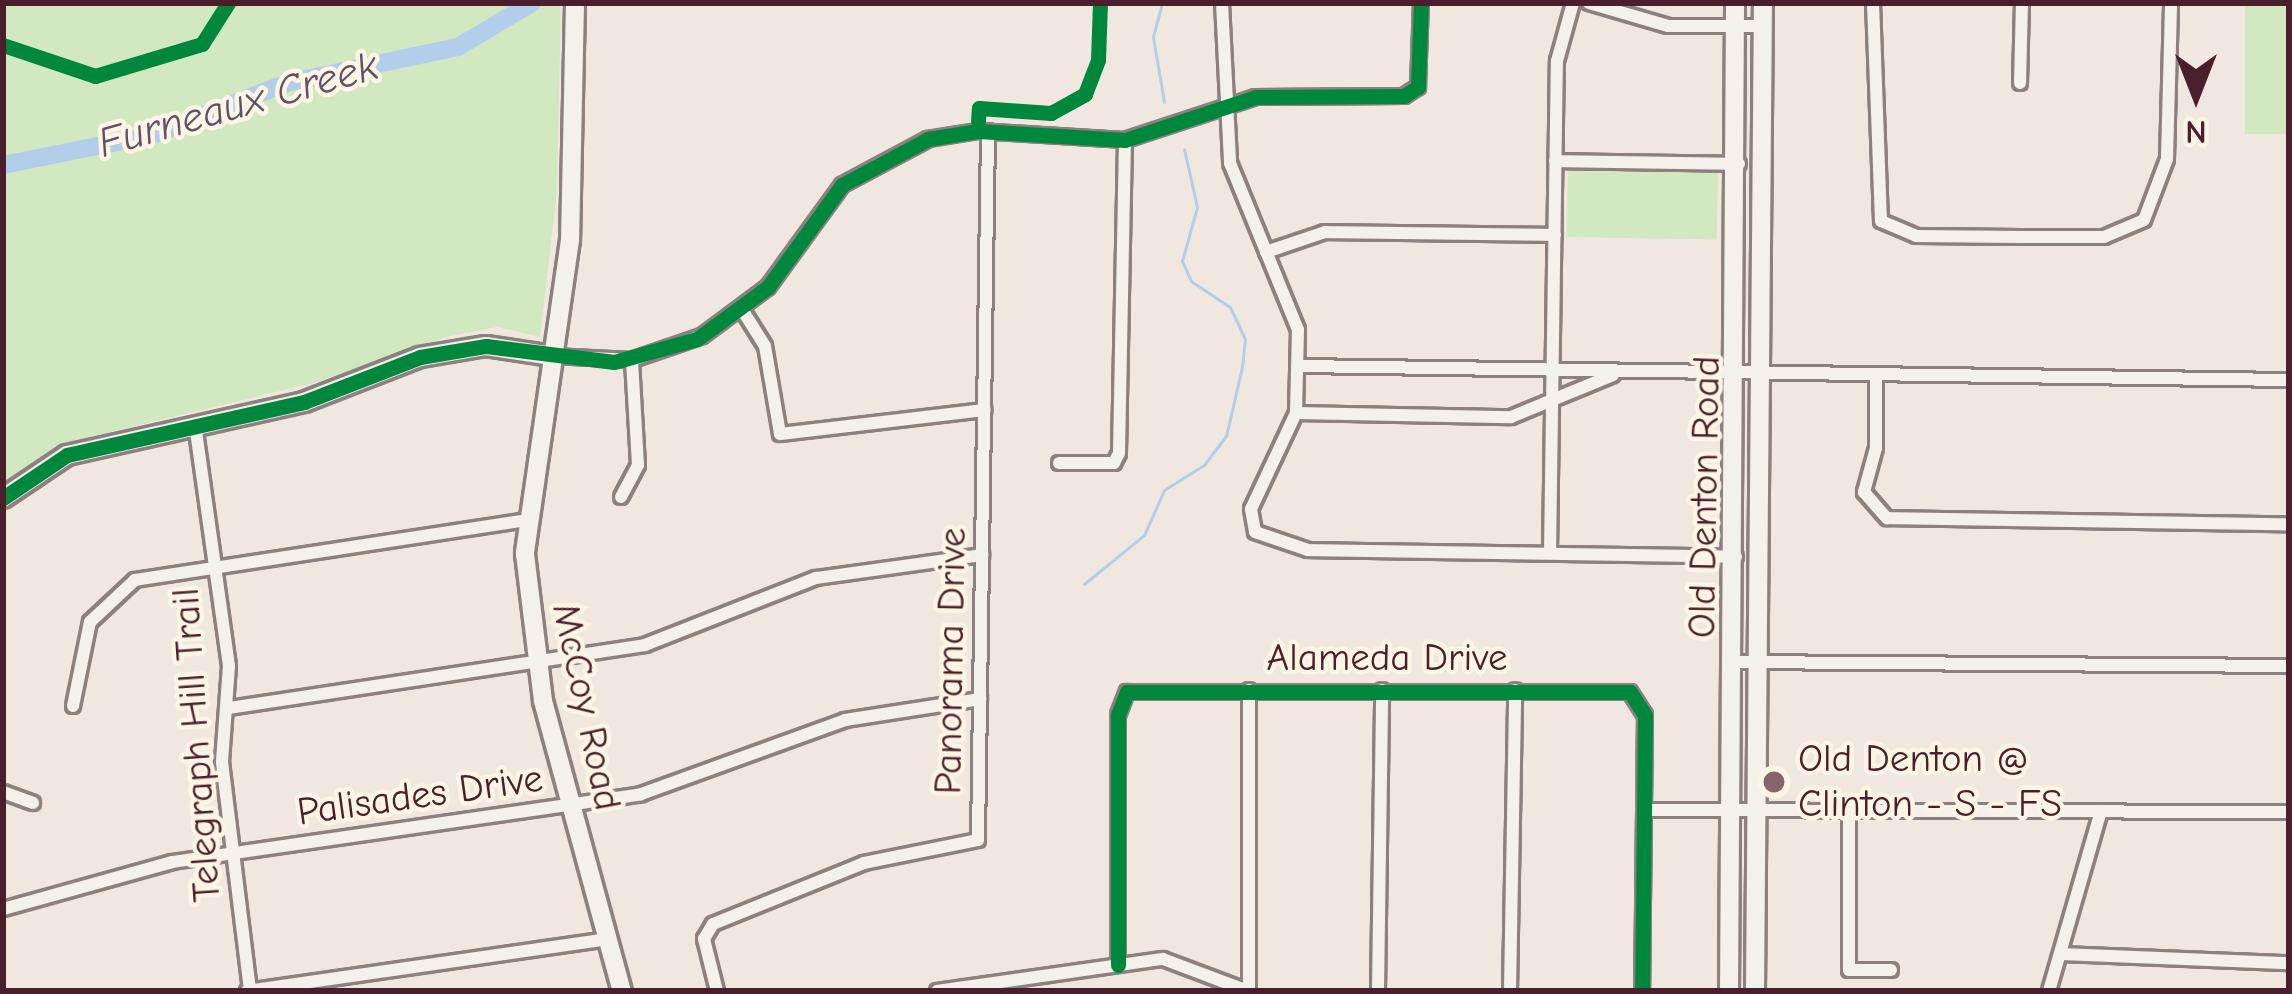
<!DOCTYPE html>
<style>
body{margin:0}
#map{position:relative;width:2292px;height:994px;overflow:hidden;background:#f0e8de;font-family:"Comic Neue",sans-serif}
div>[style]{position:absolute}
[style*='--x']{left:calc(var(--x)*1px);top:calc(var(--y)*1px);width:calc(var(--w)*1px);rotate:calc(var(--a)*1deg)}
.green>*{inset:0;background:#d1e8c0;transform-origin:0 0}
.stream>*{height:3px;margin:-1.5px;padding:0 1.5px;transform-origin:1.5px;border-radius:1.5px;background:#b2ceeb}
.river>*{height:18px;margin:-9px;padding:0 9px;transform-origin:9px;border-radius:9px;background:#b2ceeb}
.roads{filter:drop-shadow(3px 0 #8d817f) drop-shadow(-3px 0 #8d817f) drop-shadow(0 3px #8d817f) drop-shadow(0 -3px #8d817f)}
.street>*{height:12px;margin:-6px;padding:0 6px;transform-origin:6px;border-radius:6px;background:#f4f0ea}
.secondary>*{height:18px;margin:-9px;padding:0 9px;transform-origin:9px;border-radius:9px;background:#f4f0ea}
.cycleway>*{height:15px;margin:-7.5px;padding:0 7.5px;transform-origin:7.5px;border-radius:7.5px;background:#00873e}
.dots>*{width:33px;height:33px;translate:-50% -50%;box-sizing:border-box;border:6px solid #fcf5e5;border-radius:50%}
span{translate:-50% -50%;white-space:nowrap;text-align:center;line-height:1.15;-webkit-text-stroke:9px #fcf5e5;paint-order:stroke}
.street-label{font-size:39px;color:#4a1f2b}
.poi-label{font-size:39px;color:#4a1f2b}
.left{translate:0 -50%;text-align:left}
.water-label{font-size:42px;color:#615066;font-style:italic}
.frame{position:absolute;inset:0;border:6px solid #4a1f2b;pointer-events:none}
.north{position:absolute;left:2136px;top:36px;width:120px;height:120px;-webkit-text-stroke:9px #fcf5e5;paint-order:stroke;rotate:180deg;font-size:33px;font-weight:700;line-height:48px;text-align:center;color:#4a1f2b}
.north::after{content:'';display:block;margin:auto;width:42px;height:54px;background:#4a1f2b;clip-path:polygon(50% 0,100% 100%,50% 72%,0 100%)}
</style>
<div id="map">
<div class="green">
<div style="clip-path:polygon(3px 3px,561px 3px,557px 190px,540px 337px,497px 327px,446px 337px,314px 383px,76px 440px,3px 487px)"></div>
<div style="left:2245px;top:3px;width:44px;height:131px"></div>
<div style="left:1568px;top:168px;width:150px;height:69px;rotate:1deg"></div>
</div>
<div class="stream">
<div style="--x:1162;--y:3;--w:35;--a:105"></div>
<div style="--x:1153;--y:37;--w:66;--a:80.4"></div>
<div style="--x:1084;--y:584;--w:77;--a:-39.2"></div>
<div style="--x:1144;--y:535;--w:49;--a:-66"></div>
<div style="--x:1164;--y:490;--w:47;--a:-32"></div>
<div style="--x:1204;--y:465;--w:36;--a:-53"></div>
<div style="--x:1226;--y:436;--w:71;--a:-76.9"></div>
<div style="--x:1242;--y:367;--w:28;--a:-84"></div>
<div style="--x:1245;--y:339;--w:35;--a:-115"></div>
<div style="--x:1230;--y:307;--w:47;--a:-146.3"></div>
<div style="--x:1191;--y:281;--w:22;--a:-114"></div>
<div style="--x:1182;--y:261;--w:56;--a:-74.5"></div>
<div style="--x:1197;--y:207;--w:59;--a:-102.6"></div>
</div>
<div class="river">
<div style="--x:3;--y:165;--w:152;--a:-11.4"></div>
<div style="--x:152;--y:135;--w:145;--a:-21.1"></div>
<div style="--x:287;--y:83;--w:175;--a:-11.9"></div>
<div style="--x:458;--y:47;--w:86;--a:-30.7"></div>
</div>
<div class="roads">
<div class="street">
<div style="--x:1222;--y:3;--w:160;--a:87.1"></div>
<div style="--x:1230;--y:163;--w:180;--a:67.8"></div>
<div style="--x:1298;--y:330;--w:83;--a:91.4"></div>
<div style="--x:1296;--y:413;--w:106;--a:115.1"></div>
<div style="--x:1251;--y:509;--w:23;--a:80"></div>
<div style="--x:1255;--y:532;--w:56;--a:18.8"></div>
<div style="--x:1308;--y:550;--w:428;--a:0.9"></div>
<div style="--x:1589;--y:3;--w:82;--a:16.2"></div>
<div style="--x:1668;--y:26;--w:95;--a:0"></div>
<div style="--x:1873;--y:3;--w:218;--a:87.9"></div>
<div style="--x:1881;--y:221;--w:38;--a:23"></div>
<div style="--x:1916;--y:236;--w:105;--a:0.5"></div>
<div style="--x:2021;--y:237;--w:83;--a:0"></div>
<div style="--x:2104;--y:237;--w:43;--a:-23"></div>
<div style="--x:2144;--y:220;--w:65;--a:-69.3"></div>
<div style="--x:2167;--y:159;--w:156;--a:-88.5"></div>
<div style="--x:2020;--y:83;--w:80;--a:-88.6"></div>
<div style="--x:1555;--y:161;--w:184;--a:0.9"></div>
<div style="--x:1266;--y:252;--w:62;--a:-18.7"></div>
<div style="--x:1325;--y:232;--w:230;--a:0.7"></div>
<div style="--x:743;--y:311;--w:41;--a:57.8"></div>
<div style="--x:765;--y:346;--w:89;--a:80.3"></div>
<div style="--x:780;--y:434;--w:206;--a:-6.7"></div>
<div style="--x:552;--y:356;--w:80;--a:2.9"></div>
<div style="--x:632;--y:360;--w:74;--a:-18.9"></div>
<div style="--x:702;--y:336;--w:82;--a:-36.6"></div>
<div style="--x:768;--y:287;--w:126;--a:-54"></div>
<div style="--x:842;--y:185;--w:98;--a:-28.1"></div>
<div style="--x:928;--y:139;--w:51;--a:-9.1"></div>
<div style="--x:978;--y:131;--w:147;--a:3.5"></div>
<div style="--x:1125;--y:140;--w:138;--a:-18.2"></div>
<div style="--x:1256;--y:97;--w:148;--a:-0.4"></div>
<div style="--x:1404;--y:96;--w:17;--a:-33"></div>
<div style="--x:1418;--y:87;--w:84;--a:-88"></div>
<div style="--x:1298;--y:366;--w:991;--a:0.81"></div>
<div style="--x:1876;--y:377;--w:71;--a:90"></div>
<div style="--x:1876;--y:448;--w:46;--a:105.3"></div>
<div style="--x:1864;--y:492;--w:35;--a:49"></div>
<div style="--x:1887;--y:518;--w:402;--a:0.9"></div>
<div style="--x:1296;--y:413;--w:215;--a:1.1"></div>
<div style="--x:1511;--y:417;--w:110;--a:-22.4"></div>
<div style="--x:195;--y:424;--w:244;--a:82"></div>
<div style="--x:229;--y:666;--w:96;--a:94.2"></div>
<div style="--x:222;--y:762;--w:231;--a:83"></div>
<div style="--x:1059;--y:463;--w:55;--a:0"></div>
<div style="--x:1114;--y:463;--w:11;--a:-63"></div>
<div style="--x:1119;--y:453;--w:313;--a:-88.9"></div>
<div style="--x:621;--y:497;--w:36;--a:-62"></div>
<div style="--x:638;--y:465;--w:105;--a:-93.3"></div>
<div style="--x:1550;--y:553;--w:492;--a:-89.2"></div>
<div style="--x:1557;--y:61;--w:60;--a:-74.6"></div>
<div style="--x:1735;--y:662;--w:554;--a:0.41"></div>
<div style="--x:1249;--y:690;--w:301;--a:90"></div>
<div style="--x:73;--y:706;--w:86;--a:-78.6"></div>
<div style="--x:90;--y:622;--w:62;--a:-43"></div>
<div style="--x:135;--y:580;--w:395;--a:-8.7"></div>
<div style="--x:229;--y:708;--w:421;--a:-8.6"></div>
<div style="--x:645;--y:645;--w:184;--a:-21.4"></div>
<div style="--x:816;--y:578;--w:168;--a:-7.9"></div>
<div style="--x:3;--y:792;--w:32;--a:20"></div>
<div style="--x:1644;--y:810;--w:645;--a:0.18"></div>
<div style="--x:1849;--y:810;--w:160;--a:90"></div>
<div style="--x:1849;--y:970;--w:42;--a:0"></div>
<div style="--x:3;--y:909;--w:175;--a:-15.5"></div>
<div style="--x:172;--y:862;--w:474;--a:-8.2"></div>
<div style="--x:641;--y:794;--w:217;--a:-19.9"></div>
<div style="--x:845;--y:720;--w:137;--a:-8.8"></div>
<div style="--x:2061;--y:954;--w:228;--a:2.3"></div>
<div style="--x:1118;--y:965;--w:250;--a:-90"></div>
<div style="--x:1118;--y:715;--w:25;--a:-69"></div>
<div style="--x:1127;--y:692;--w:503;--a:0"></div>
<div style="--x:1630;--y:692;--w:27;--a:57"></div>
<div style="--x:1645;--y:715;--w:276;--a:90.6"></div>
<div style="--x:247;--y:991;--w:365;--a:-8.2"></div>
<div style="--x:717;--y:991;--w:54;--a:-104"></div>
<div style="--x:704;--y:939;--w:17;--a:-59"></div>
<div style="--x:713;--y:924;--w:163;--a:-22"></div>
<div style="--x:864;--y:863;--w:116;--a:-11.4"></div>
<div style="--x:978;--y:840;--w:709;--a:-89.19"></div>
<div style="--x:937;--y:991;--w:228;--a:-8.1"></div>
<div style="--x:1163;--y:959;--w:91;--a:20.6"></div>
<div style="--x:1378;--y:991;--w:301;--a:-89.2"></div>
<div style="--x:1510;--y:991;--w:301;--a:-89"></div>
<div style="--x:2049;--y:991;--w:187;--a:-73.9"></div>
</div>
<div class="secondary">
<div style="--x:575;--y:3;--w:237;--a:91.2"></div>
<div style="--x:570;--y:240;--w:317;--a:98.2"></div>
<div style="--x:525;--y:554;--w:148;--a:83"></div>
<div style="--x:543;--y:701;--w:301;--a:74.8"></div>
<div style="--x:3;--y:498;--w:77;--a:-33.9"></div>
<div style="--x:67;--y:455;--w:243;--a:-12.6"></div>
<div style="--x:304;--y:402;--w:124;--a:-21.2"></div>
<div style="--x:420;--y:357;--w:67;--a:-9.5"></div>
<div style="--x:486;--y:346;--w:67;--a:8.6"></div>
<div style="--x:1729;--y:991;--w:988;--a:-89.65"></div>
<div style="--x:1755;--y:991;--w:988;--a:-89.54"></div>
</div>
</div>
<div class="cycleway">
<div style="--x:3;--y:45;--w:97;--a:18.6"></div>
<div style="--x:95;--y:76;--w:112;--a:-16.7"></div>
<div style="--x:202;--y:44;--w:49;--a:-57.6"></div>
<div style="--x:978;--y:121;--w:13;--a:-86"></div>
<div style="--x:979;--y:108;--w:72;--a:4"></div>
<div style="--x:1051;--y:113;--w:39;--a:-29"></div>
<div style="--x:1085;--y:94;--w:36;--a:-69"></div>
<div style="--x:1098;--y:60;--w:57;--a:-88"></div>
<div style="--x:3;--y:498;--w:77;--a:-33.9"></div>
<div style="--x:67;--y:455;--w:243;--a:-12.6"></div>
<div style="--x:304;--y:402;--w:124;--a:-21.2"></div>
<div style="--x:420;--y:357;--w:67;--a:-9.5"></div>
<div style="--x:486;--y:346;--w:129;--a:7.1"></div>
<div style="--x:614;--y:362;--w:86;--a:-15.5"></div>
<div style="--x:697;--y:339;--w:88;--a:-36.2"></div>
<div style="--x:768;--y:287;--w:126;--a:-54"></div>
<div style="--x:842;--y:185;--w:98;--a:-28.1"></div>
<div style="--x:928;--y:139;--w:51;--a:-9.1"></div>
<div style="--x:978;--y:131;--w:147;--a:3.5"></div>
<div style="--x:1125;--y:140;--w:138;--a:-18.2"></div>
<div style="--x:1256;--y:97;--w:148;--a:-0.4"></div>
<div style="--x:1404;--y:96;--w:17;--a:-33"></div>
<div style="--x:1418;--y:87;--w:84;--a:-88"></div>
<div style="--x:1118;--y:965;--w:250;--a:-90"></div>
<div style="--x:1118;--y:715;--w:25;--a:-69"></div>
<div style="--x:1127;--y:692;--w:503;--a:0"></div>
<div style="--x:1630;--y:692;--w:27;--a:57"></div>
<div style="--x:1645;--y:715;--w:276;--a:90.6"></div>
</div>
<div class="dots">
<div style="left:1774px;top:782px;background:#84656a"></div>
</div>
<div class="street-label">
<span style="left:1705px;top:497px;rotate:-89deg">Old Denton Road</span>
<span style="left:1387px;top:658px">Alameda Drive</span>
<span style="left:951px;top:661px;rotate:-89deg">Panorama Drive</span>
<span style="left:586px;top:707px;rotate:78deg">McCoy Road</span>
<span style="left:197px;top:745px;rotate:-94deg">Telegraph Hill Trail</span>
<span style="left:420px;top:796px;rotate:-8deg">Palisades Drive</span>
</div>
<div class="poi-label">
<span class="left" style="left:1798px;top:782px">Old Denton @<br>Clinton - S - FS</span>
</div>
<div class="water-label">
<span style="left:238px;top:105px;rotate:-16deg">Furneaux Creek</span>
</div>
<div class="frame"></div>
<div class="north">N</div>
</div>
